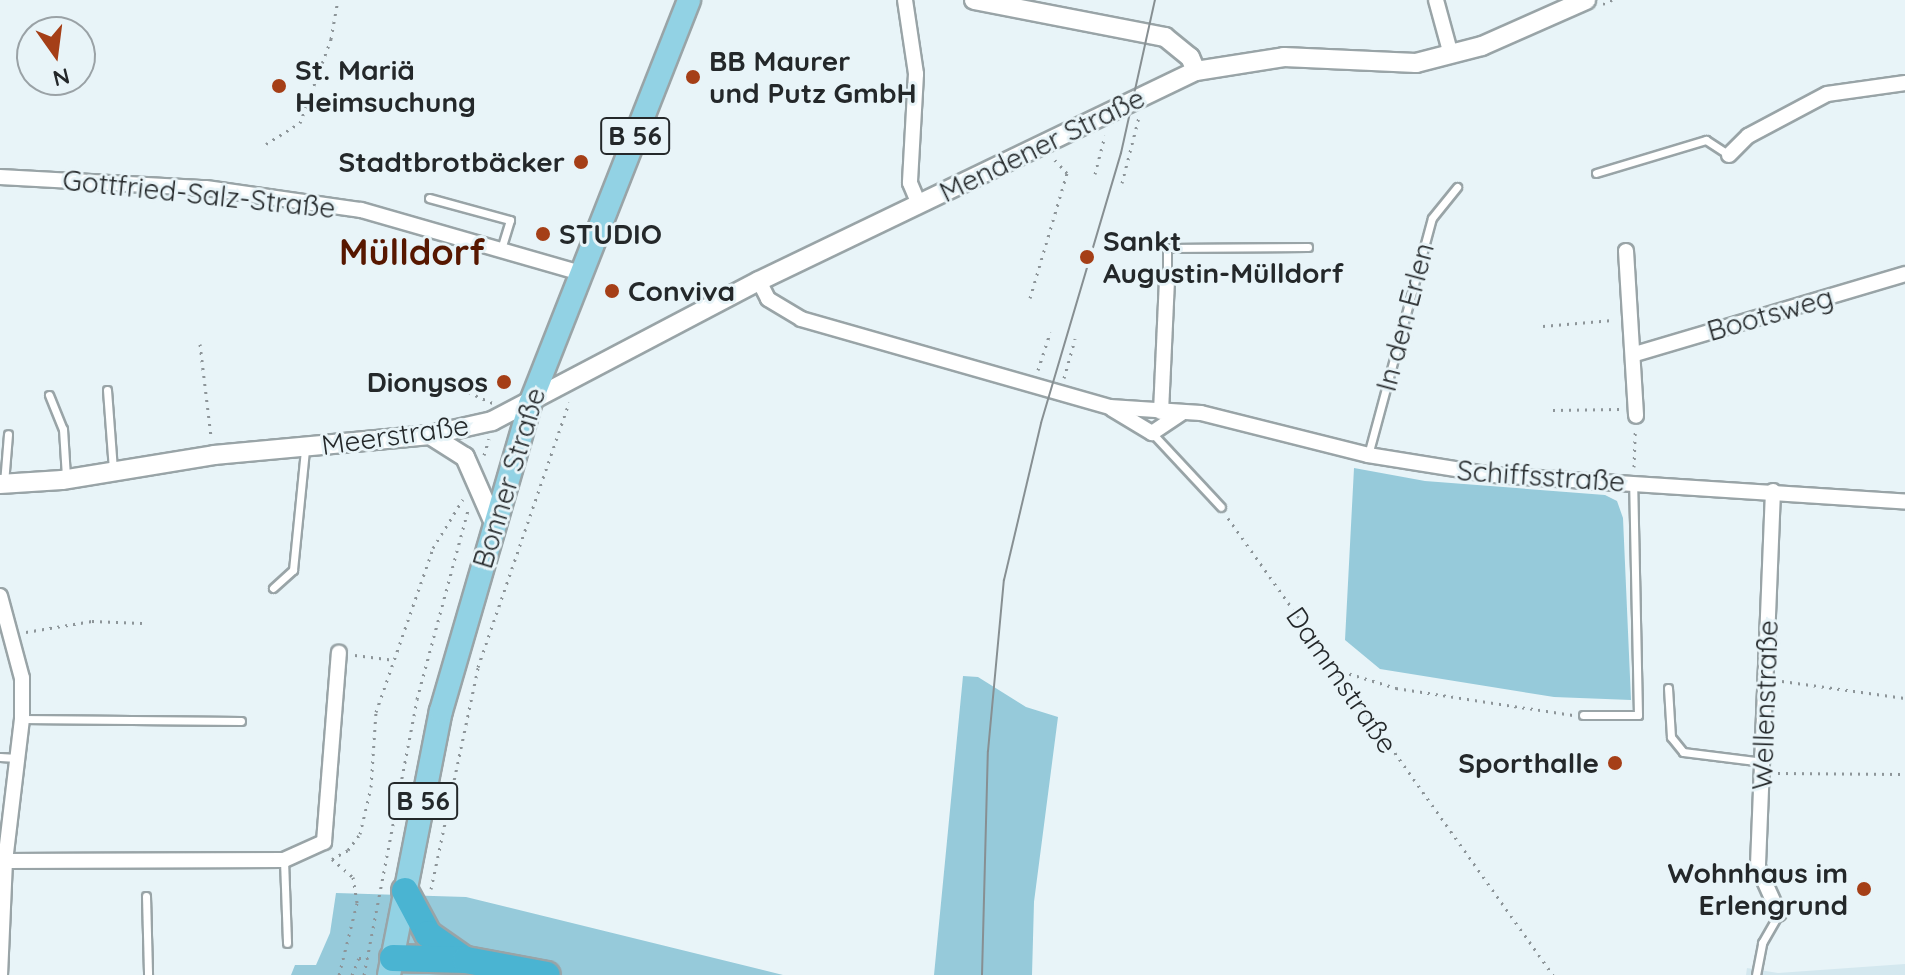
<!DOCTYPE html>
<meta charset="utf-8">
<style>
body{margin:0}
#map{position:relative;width:1905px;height:975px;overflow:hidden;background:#e8f4f8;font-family:Quicksand,sans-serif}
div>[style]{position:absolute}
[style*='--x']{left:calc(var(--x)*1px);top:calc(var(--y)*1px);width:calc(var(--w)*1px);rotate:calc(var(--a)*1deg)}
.built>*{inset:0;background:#d4e8ef}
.green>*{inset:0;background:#96cada}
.path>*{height:3px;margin-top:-1.5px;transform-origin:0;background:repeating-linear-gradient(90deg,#8d9599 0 2px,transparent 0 8px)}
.roads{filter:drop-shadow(2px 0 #99a4a7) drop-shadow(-2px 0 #99a4a7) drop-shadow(0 2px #99a4a7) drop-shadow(0 -2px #99a4a7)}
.service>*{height:7px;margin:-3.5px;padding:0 3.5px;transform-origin:3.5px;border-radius:3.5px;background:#fff}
.minor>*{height:14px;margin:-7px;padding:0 7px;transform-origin:7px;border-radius:7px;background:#fff}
.tertiary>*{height:18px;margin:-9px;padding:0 9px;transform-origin:9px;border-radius:9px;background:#fff}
.primary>*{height:22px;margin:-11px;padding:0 11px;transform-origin:11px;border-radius:11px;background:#92d2e4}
.motorway>*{height:26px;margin:-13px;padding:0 13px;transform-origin:13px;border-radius:13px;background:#4ab4d2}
.tram>*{height:2px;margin:-1px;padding:0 1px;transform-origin:1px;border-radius:1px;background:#878f92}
.dots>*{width:22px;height:22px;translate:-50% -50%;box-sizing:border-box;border:4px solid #e8f4f8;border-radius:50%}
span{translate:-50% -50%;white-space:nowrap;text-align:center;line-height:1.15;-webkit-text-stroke:6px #e8f4f8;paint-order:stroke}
.shield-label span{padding:2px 6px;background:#e8f4f8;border:2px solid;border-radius:6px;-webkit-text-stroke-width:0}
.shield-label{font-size:26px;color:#24282a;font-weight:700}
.poi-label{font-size:28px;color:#24282a;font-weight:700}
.left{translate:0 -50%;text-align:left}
.right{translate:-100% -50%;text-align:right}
.street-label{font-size:28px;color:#24282a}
.district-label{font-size:36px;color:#571700;font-weight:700}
.north{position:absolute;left:16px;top:16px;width:80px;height:80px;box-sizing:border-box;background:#e8f4f8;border:2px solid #9aa2a6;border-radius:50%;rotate:166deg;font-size:22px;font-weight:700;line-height:32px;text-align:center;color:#24282a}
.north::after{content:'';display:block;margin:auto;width:28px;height:36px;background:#a53f17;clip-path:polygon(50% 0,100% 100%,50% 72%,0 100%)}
</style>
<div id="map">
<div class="built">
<div style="clip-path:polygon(1905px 964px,1905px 975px,1746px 975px,1747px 968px,1778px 973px)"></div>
</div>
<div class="green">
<div style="clip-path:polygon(1354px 468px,1425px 481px,1605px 495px,1617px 501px,1623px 518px,1631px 700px,1554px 697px,1380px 669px,1345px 640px)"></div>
<div style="clip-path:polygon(963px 676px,978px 677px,1026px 707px,1058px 717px,1034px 902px,1032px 975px,934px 975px)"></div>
<div style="clip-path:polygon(336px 893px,466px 897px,783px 975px,291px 975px,295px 965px,316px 965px,330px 933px)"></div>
</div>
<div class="path">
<div style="--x:1603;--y:4;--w:10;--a:-24"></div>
<div style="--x:266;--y:144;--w:40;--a:-32"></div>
<div style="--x:300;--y:123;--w:90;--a:-69.7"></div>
<div style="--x:331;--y:39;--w:40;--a:-80"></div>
<div style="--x:1095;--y:174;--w:40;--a:-75.6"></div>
<div style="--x:1122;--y:183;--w:68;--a:-75.6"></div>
<div style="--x:1030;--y:298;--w:130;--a:-73.5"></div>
<div style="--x:1067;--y:173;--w:18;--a:-133"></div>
<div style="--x:1543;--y:326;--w:70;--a:-4.9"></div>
<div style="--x:200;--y:344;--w:93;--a:83.2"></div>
<div style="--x:1038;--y:370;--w:40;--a:-72"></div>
<div style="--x:1064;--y:378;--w:41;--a:-74.2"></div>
<div style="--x:461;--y:389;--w:35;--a:24"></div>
<div style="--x:1553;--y:410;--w:67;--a:-0.9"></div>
<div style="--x:484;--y:455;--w:17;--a:-73"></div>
<div style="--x:1634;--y:467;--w:36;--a:-88"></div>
<div style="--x:1228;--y:518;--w:561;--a:54.58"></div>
<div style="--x:26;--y:632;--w:67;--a:-9.5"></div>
<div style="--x:92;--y:621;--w:50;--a:2.3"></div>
<div style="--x:355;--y:655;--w:40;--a:7.1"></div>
<div style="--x:1334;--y:669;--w:65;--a:17"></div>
<div style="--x:1396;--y:688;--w:179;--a:8.7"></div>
<div style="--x:1782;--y:681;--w:124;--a:7.9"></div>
<div style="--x:1778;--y:773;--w:123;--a:0.5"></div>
<div style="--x:332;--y:859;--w:18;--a:-29"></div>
<div style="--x:348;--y:850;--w:20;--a:-53"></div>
<div style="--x:360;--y:834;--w:48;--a:-76.8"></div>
<div style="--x:371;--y:787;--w:75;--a:-86.2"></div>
<div style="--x:376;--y:712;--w:174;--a:-70.8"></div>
<div style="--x:433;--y:548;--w:57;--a:-58.5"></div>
<div style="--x:332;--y:859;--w:28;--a:41"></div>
<div style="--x:353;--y:877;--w:26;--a:81"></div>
<div style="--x:357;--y:903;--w:74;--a:104"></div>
<div style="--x:431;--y:889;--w:227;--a:-78"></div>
<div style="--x:478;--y:667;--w:280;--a:-71"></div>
<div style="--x:352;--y:975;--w:18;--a:-68"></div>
<div style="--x:359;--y:958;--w:9;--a:0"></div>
<div style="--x:364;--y:975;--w:281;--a:-79.1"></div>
<div style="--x:417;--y:699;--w:196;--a:-74.9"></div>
</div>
<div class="roads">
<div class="service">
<div style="--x:1596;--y:173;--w:115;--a:-16.7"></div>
<div style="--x:1706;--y:140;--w:27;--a:33"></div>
<div style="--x:429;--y:198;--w:84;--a:15.2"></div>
<div style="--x:510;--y:220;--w:27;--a:107"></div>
<div style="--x:1167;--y:279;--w:31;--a:-90"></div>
<div style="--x:1167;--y:248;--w:141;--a:-0.4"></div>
<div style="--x:107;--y:390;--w:79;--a:85.7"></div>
<div style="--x:49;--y:395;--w:37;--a:68"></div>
<div style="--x:63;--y:429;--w:48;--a:86.4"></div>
<div style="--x:1152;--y:433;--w:101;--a:47"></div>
<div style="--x:1368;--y:455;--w:245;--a:-74.9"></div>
<div style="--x:1432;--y:218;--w:40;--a:-51"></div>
<div style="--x:4;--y:483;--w:49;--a:-85.3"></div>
<div style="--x:273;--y:588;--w:27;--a:-42"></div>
<div style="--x:293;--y:570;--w:121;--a:-84.3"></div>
<div style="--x:1668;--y:688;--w:49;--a:86.5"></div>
<div style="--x:1671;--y:737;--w:19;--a:51"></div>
<div style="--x:1683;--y:752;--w:81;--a:7.1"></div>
<div style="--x:1583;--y:715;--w:55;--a:0"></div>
<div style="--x:1638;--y:715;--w:230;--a:-91.2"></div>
<div style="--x:22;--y:719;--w:219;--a:0.5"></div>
<div style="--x:0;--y:757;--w:17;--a:3"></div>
<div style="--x:284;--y:860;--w:83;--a:87.9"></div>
<div style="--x:146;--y:896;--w:79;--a:88.5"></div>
<div style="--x:1756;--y:975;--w:33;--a:-79"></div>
<div style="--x:1762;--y:943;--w:34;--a:-60"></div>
</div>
<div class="minor">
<div style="--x:905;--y:0;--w:75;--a:81.5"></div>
<div style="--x:916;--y:74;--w:109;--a:93.2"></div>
<div style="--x:910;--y:183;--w:23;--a:67"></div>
<div style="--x:1436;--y:0;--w:57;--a:74.7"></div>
<div style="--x:1729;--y:155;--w:27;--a:-45"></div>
<div style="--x:1748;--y:136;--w:89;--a:-28"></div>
<div style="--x:1827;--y:94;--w:79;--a:-8"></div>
<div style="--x:0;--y:177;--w:206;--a:3.1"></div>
<div style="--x:206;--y:188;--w:157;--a:8.1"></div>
<div style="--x:361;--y:210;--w:229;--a:16"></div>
<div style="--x:1626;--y:251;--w:165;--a:86.5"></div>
<div style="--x:759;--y:281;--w:20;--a:63"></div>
<div style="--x:768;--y:299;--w:39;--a:31"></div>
<div style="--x:801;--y:319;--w:321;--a:15.9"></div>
<div style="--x:1110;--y:407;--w:91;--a:3.8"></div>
<div style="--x:1201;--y:413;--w:172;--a:14.1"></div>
<div style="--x:1368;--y:455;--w:127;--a:9.1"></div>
<div style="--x:1493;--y:475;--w:413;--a:3.7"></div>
<div style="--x:1635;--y:354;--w:282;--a:-16.5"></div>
<div style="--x:1112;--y:409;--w:47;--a:31"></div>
<div style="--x:1152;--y:433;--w:36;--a:-34"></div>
<div style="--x:1161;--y:412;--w:133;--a:-87.4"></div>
<div style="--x:1773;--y:491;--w:376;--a:92.3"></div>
<div style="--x:1758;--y:867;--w:51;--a:65.9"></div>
<div style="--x:0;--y:596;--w:85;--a:75"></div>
<div style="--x:22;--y:678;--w:41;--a:90"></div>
<div style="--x:22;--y:719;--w:143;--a:96.8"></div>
<div style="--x:5;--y:861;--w:114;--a:92.5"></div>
<div style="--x:5;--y:861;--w:279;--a:-0.2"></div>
<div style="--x:284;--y:860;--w:44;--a:-24.2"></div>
<div style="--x:324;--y:842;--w:190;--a:-85.5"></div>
</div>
<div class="tertiary">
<div style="--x:974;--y:0;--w:195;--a:11"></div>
<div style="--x:1165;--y:37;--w:32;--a:39"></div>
<div style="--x:1190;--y:57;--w:15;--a:67"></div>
<div style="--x:430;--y:435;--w:41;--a:32.2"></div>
<div style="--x:465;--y:457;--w:72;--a:66.3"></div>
<div style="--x:0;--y:484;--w:62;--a:-3.7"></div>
<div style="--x:62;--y:480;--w:154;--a:-9.3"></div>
<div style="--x:214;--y:455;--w:217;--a:-5.3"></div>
<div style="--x:430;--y:435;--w:64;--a:-12.7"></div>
<div style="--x:492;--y:421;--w:301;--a:-27.7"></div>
<div style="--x:759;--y:281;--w:485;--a:-25.7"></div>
<div style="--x:1196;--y:71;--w:89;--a:-9"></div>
<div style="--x:1284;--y:57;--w:132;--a:2.6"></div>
<div style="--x:1416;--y:63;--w:68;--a:-14.4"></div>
<div style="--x:1482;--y:46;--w:114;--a:-23.9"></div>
</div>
<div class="primary">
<div style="--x:389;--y:975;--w:269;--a:-78.9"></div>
<div style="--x:441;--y:711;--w:320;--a:-73.8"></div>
<div style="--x:530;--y:404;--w:434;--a:-68.5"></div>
</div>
<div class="motorway">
<div style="--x:405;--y:891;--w:49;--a:61.9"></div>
<div style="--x:428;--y:934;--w:42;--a:35.2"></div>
<div style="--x:393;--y:958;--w:73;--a:1.6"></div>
<div style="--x:466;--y:960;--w:82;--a:10.5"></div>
</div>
</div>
<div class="tram">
<div style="--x:982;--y:975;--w:224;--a:-88.5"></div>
<div style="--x:988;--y:751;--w:172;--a:-84.7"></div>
<div style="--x:1004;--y:580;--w:161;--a:-76.7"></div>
<div style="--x:1041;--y:423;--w:282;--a:-73.5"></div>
<div style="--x:1121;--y:153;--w:157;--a:-77.5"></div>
</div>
<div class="dots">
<div style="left:693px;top:77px;background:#a53f17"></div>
<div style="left:279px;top:86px;background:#a53f17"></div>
<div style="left:581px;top:162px;background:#a53f17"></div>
<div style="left:543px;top:234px;background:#a53f17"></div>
<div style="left:1087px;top:257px;background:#a53f17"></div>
<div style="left:612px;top:291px;background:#a53f17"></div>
<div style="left:504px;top:382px;background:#a53f17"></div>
<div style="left:1615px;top:763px;background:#a53f17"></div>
<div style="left:1864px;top:889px;background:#a53f17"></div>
</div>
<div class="shield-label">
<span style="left:635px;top:136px">B 56</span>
<span style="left:423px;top:801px">B 56</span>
</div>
<div class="poi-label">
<span class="left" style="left:709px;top:77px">BB Maurer<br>und Putz GmbH</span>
<span class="left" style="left:295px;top:86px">St. Mariä<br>Heimsuchung</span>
<span class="right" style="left:565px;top:162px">Stadtbrotbäcker</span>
<span class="left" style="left:559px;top:234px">STUDIO</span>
<span class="left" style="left:1103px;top:257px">Sankt<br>Augustin-Mülldorf</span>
<span class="left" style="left:628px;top:291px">Conviva</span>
<span class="right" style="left:488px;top:382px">Dionysos</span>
<span class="right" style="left:1599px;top:763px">Sporthalle</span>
<span class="right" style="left:1848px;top:889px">Wohnhaus im<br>Erlengrund</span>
</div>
<div class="street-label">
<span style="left:1042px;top:145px;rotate:-26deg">Mendener Straße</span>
<span style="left:199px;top:194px;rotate:6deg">Gottfried-Salz-Straße</span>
<span style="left:1770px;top:314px;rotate:-16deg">Bootsweg</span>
<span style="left:1405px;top:317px;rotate:-75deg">In den Erlen</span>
<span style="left:395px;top:435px;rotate:-8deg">Meerstraße</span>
<span style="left:1541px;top:476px;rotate:4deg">Schiffsstraße</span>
<span style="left:509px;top:478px;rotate:-73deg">Bonner Straße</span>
<span style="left:1342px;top:680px;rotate:55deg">Dammstraße</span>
<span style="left:1765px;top:705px;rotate:-88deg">Wellenstraße</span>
</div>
<div class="district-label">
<span style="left:412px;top:252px">Mülldorf</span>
</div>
<div class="north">N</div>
</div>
